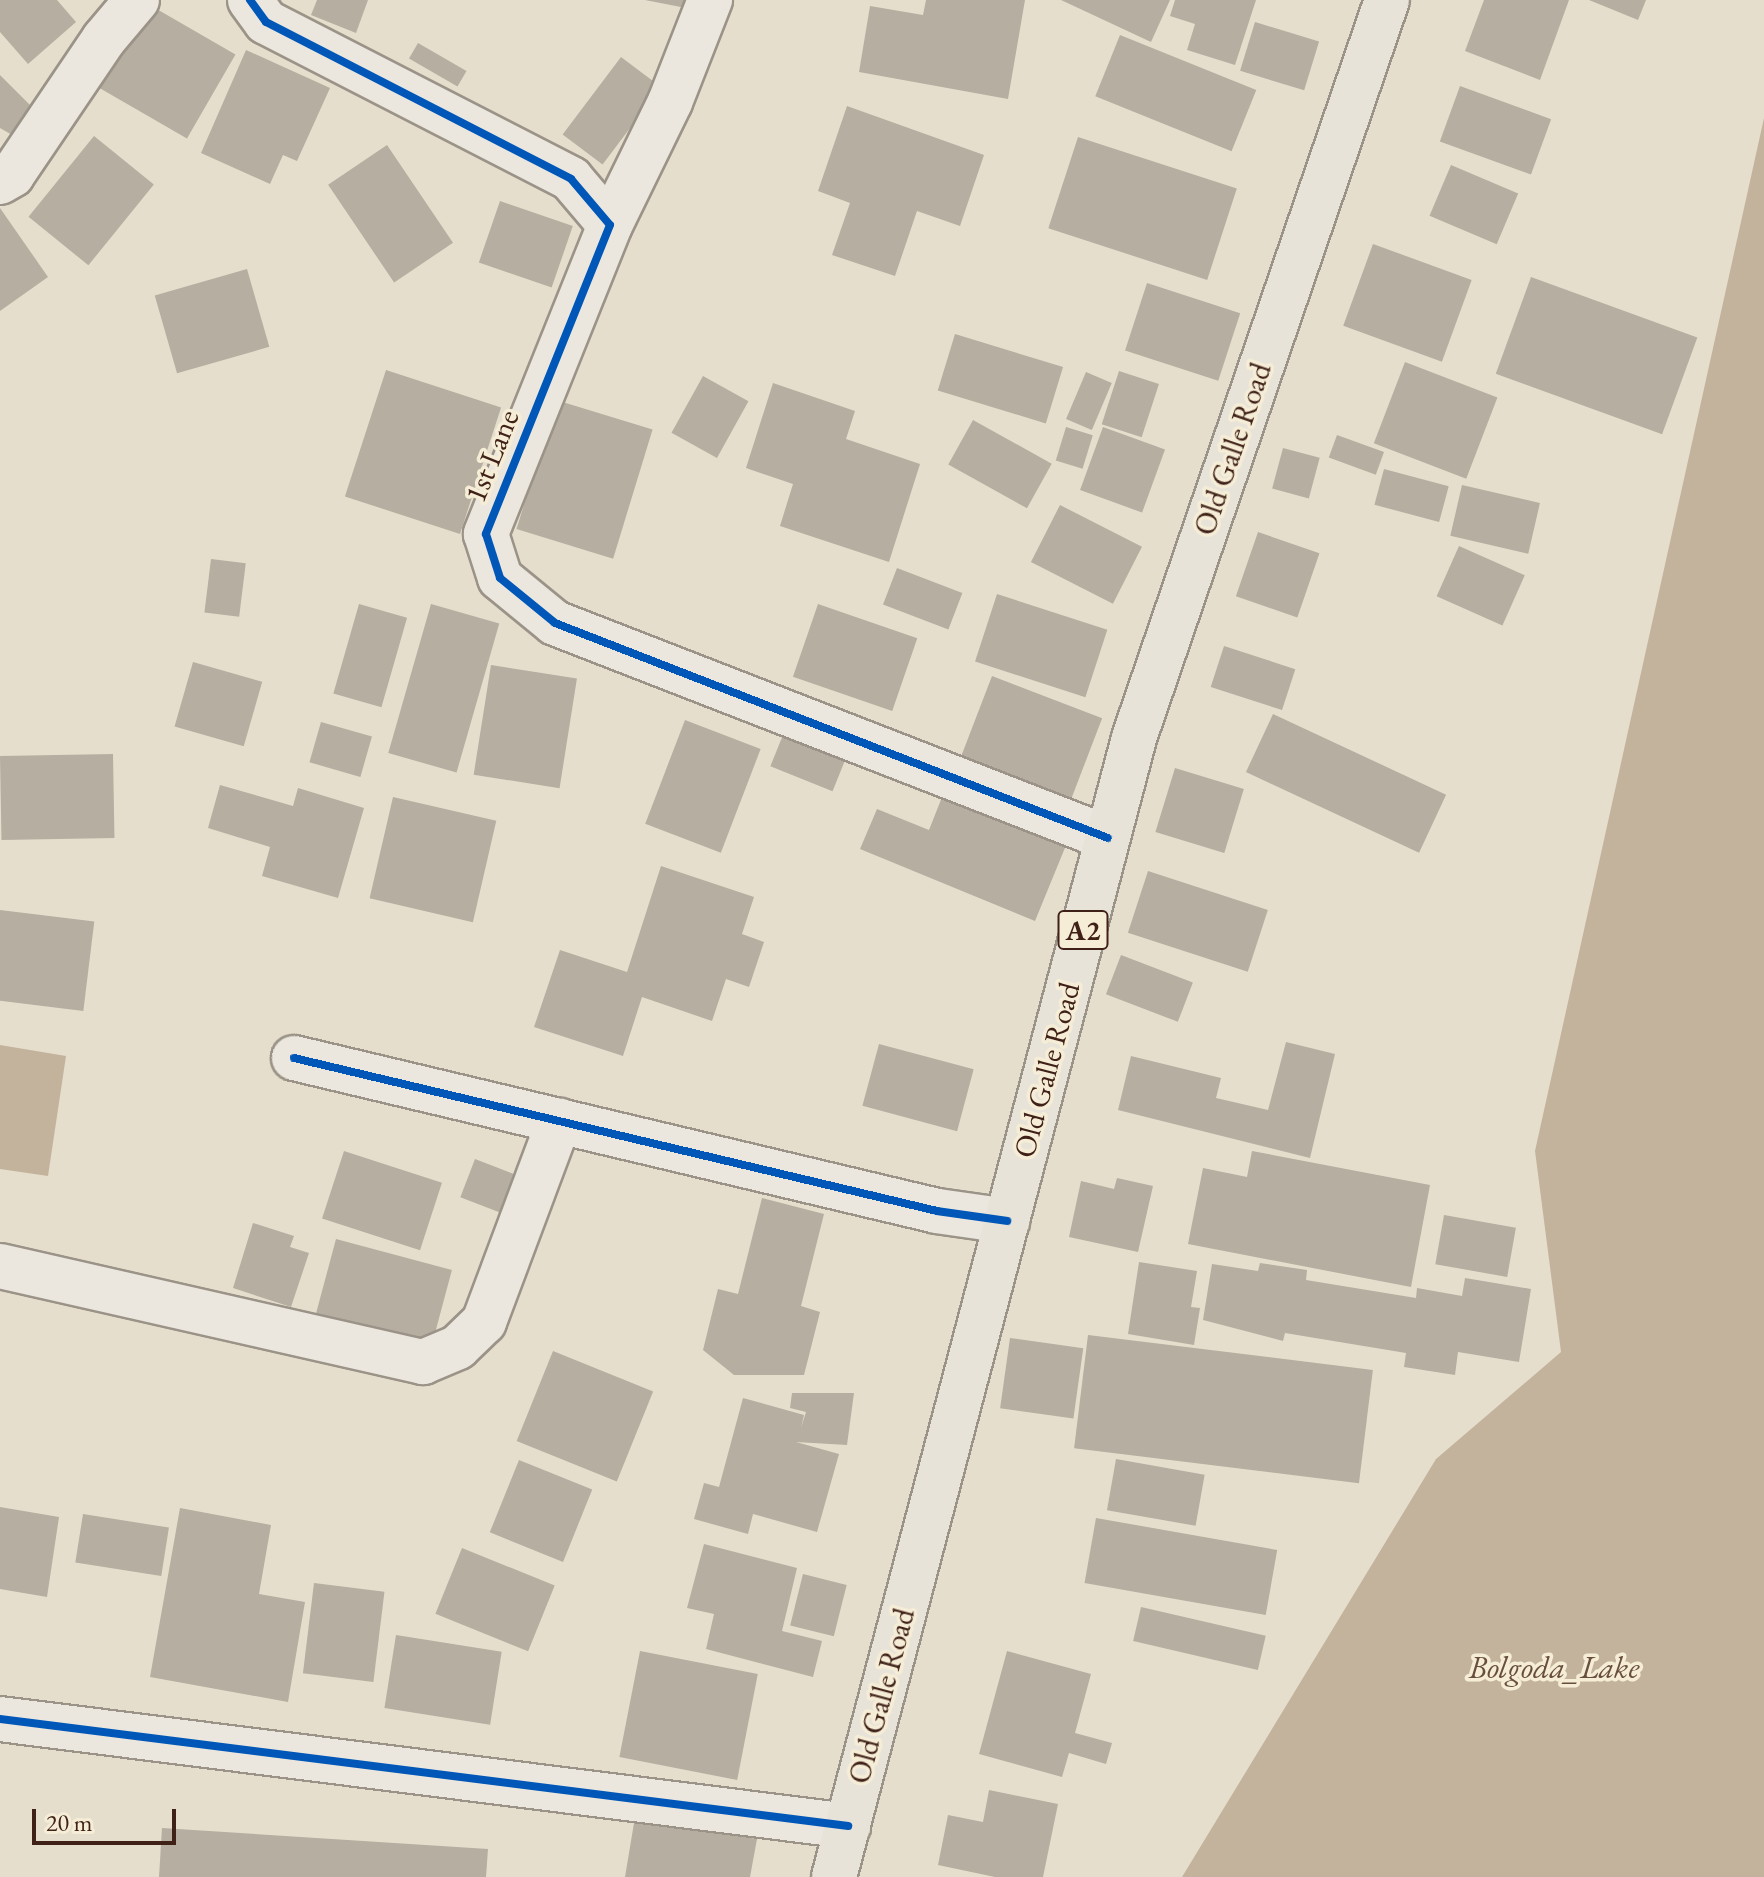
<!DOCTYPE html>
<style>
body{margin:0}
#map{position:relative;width:1764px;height:1877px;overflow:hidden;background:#e6decc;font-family:"EB Garamond",serif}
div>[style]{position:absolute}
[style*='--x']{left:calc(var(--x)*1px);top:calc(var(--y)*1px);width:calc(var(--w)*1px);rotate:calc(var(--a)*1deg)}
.water>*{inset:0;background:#c3b39c}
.building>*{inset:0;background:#b5aea1;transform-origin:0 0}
.roads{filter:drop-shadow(2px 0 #9b9388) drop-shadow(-2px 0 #9b9388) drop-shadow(0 2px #9b9388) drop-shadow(0 -2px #9b9388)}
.minor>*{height:44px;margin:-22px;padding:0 22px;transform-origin:22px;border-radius:22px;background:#ebe7de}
.trunk>*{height:44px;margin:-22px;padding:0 22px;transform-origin:22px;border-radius:22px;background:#e8e3d8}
.cycleway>*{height:8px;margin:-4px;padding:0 4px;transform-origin:4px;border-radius:4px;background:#0057b8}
span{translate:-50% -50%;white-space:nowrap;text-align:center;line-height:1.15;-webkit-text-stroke:7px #f6edd7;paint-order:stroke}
.shield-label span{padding:2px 6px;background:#f6edd7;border:2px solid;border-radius:6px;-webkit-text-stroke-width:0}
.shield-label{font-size:28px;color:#3f2117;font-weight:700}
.street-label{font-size:30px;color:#3f2117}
.water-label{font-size:32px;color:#684e3e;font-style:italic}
.scale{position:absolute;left:32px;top:1809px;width:144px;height:36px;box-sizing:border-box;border:4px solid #3f2117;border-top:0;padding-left:10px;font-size:24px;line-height:28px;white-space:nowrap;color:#3f2117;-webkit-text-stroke:6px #f6edd7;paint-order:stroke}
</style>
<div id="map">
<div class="water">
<div style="clip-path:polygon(1764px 118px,1764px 1877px,1182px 1877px,1436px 1459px,1561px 1352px,1535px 1151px)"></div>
<div style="clip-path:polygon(0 1045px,66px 1056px,48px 1176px,0 1169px)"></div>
</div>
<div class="building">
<div style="clip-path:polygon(0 0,57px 0,76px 22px,28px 64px,0 32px)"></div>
<div style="clip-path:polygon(317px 0,368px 0,356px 33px,311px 15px)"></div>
<div style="clip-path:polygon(645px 0,687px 0,686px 8px)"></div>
<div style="clip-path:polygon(926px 0,1025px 0,1008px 99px,859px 72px,870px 6px,923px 15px)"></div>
<div style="clip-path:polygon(1061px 0,1170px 0,1151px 42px)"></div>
<div style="clip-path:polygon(1175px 0,1256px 0,1235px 65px,1187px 50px,1195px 24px,1170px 16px)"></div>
<div style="clip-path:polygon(1484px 0,1569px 0,1540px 80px,1465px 51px)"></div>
<div style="clip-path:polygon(1589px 0,1646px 0,1638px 20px)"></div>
<div style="left:148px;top:4px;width:101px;height:97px;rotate:30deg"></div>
<div style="left:1255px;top:22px;width:67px;height:51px;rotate:17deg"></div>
<div style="left:1120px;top:35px;width:147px;height:66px;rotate:22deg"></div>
<div style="left:418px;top:43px;width:56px;height:18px;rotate:30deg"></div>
<div style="clip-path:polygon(246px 50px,330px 88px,297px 161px,283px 155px,270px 184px,201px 153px)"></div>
<div style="left:621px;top:57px;width:50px;height:97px;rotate:37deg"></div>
<div style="clip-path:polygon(0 75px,38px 113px,14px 136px,0 128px)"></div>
<div style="left:1460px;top:86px;width:97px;height:59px;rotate:20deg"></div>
<div style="clip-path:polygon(847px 106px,984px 155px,960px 226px,917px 211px,895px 276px,832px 255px,850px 203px,818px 191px)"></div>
<div style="left:94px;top:136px;width:77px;height:104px;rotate:39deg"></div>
<div style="left:1078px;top:137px;width:167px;height:96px;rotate:18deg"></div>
<div style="left:387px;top:145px;width:118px;height:71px;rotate:56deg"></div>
<div style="left:1451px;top:165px;width:73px;height:55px;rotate:23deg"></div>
<div style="left:500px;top:201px;width:77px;height:65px;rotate:19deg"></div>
<div style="clip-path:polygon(0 208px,48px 277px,0 311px)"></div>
<div style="left:1373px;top:244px;width:105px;height:87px;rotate:20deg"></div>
<div style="left:247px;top:269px;width:81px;height:96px;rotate:74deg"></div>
<div style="left:1531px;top:277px;width:177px;height:103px;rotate:20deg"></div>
<div style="left:1147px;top:283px;width:98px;height:71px;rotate:18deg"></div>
<div style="left:955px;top:334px;width:113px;height:59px;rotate:17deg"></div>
<div style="left:1405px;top:362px;width:99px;height:87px;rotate:21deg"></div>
<div style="left:386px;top:370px;width:121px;height:133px;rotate:18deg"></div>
<div style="left:1119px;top:371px;width:42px;height:56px;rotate:18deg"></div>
<div style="left:1086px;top:372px;width:28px;height:51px;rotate:23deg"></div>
<div style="left:703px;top:376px;width:52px;height:65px;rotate:29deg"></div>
<div style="clip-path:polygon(773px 383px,855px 411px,846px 439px,920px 464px,889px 562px,780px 526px,793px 484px,746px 468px)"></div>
<div style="left:556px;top:400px;width:101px;height:135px;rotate:17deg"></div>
<div style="left:973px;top:420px;width:90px;height:51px;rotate:29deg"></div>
<div style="left:1066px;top:427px;width:28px;height:35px;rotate:17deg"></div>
<div style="left:1103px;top:427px;width:66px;height:67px;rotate:20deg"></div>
<div style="left:1337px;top:435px;width:50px;height:24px;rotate:20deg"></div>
<div style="left:1283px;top:448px;width:38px;height:42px;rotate:15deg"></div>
<div style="left:1384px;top:469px;width:67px;height:37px;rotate:15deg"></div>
<div style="left:1462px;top:485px;width:80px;height:52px;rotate:13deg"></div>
<div style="left:1060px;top:505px;width:92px;height:64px;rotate:27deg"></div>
<div style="left:1258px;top:532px;width:65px;height:68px;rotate:19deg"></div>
<div style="left:1459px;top:546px;width:72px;height:55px;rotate:24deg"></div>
<div style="left:211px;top:559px;width:35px;height:54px;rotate:7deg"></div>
<div style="left:897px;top:568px;width:70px;height:39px;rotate:21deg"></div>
<div style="left:997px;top:594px;width:116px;height:71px;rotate:18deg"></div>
<div style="left:359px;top:604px;width:50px;height:93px;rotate:16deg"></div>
<div style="left:431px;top:604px;width:71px;height:155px;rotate:16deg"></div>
<div style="left:818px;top:604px;width:105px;height:77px;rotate:19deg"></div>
<div style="left:1224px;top:646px;width:75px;height:43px;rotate:18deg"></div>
<div style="left:193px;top:662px;width:72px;height:67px;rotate:16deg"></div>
<div style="left:491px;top:665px;width:87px;height:111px;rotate:9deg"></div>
<div style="left:992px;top:676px;width:118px;height:89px;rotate:21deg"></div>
<div style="left:1273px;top:714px;width:191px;height:64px;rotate:25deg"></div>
<div style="left:685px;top:720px;width:81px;height:111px;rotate:21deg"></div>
<div style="left:321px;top:722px;width:53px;height:42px;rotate:16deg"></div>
<div style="left:785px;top:730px;width:67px;height:39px;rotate:22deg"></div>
<div style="left:113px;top:754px;width:84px;height:113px;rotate:89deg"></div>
<div style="left:1175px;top:768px;width:72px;height:67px;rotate:17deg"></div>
<div style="clip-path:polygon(220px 785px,293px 806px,298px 788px,364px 808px,338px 898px,262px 876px,270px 847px,208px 828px)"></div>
<div style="clip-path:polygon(946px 787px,1069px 838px,1035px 921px,860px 849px,877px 809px,929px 830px)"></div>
<div style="left:393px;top:797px;width:106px;height:104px;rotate:13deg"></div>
<div style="clip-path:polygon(661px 866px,754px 897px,742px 934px,764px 942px,749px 987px,726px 979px,712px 1021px,642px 997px,623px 1056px,534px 1027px,560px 950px,627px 972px)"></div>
<div style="left:1148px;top:871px;width:126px;height:65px;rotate:18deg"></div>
<div style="left:0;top:910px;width:95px;height:90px;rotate:7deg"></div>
<div style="left:1121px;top:955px;width:77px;height:42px;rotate:21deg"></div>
<div style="clip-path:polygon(1286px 1042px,1335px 1054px,1310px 1158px,1118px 1110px,1131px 1056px,1221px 1078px,1216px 1098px,1268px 1110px)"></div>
<div style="left:879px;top:1044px;width:98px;height:64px;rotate:15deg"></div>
<div style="left:344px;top:1151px;width:103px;height:71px;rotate:18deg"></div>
<div style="clip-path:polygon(1252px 1151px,1430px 1185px,1411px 1287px,1188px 1244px,1203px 1168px,1247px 1177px)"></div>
<div style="left:475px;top:1159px;width:48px;height:41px;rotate:21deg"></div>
<div style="clip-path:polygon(1117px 1178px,1153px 1186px,1138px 1252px,1069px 1237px,1081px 1181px,1114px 1189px)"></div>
<div style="clip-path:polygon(762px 1198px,824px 1214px,801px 1306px,820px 1312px,804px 1375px,734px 1375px,703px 1350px,718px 1289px,738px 1294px)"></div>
<div style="left:1444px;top:1215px;width:73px;height:50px;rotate:10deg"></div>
<div style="clip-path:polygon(253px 1223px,294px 1236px,290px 1247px,309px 1253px,291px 1307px,233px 1288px)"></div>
<div style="left:336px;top:1239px;width:120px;height:78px;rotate:15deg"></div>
<div style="clip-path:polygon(1139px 1262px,1197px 1271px,1191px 1307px,1200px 1308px,1194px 1345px,1128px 1334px)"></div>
<div style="clip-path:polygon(1260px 1263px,1307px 1270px,1306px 1280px,1416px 1298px,1417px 1288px,1462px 1296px,1465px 1278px,1531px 1289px,1519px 1362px,1458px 1352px,1455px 1375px,1404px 1367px,1406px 1353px,1285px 1333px,1283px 1341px,1203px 1320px,1212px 1264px,1258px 1271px)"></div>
<div style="left:1088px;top:1335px;width:287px;height:114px;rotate:7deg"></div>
<div style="left:1010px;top:1338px;width:74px;height:71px;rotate:8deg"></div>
<div style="left:553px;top:1351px;width:108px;height:97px;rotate:22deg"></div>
<div style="clip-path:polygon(792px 1393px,854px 1393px,847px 1445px,796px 1442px,839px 1454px,817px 1532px,753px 1514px,748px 1534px,694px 1519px,704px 1483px,719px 1487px,743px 1398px,804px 1415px,801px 1428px,806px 1412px,790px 1408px)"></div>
<div style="left:1116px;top:1459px;width:90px;height:52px;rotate:10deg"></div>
<div style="left:519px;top:1460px;width:79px;height:78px;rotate:22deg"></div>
<div style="clip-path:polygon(0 1507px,59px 1517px,47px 1597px,0 1589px)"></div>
<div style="clip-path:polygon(180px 1508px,271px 1525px,259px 1594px,305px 1602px,288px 1702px,150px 1677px)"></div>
<div style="left:83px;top:1514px;width:87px;height:49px;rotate:9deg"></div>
<div style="left:1096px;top:1518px;width:184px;height:66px;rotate:10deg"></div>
<div style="clip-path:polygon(704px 1544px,797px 1568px,782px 1631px,822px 1641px,813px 1677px,706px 1649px,714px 1614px,687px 1608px)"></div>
<div style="left:462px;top:1548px;width:100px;height:71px;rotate:22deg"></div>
<div style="left:803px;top:1574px;width:45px;height:53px;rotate:14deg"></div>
<div style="left:314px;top:1583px;width:71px;height:91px;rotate:7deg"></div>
<div style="left:1141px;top:1607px;width:128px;height:35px;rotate:13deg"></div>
<div style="left:396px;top:1635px;width:107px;height:74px;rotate:9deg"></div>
<div style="left:640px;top:1651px;width:120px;height:108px;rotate:11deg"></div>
<div style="clip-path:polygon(1007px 1651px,1091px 1674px,1075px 1733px,1112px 1743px,1106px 1764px,1069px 1753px,1062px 1777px,979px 1754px)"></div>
<div style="clip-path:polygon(989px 1790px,1058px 1804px,1043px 1877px,995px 1877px,938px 1865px,948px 1815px,983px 1822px)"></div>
<div style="clip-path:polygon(635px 1817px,757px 1839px,750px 1877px,625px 1877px)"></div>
<div style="clip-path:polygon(162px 1828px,488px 1849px,486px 1877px,159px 1877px)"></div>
</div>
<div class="roads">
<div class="minor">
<div style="--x:250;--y:0;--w:27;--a:54"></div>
<div style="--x:266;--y:22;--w:343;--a:27.2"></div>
<div style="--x:571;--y:179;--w:60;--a:49.7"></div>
<div style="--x:610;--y:225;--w:333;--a:111.9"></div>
<div style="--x:486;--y:534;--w:46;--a:72.3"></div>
<div style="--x:500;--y:578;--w:71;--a:39.3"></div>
<div style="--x:555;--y:623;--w:593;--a:21.25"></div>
<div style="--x:0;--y:182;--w:14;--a:-30"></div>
<div style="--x:12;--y:175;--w:164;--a:-55.9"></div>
<div style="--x:104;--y:39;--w:51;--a:-49.8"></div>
<div style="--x:610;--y:225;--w:137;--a:-64"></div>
<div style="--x:670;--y:102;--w:110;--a:-68.6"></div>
<div style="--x:294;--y:1058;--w:661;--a:13.38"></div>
<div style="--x:937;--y:1211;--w:71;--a:8.1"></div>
<div style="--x:0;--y:1266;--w:434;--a:12.8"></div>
<div style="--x:423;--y:1362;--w:38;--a:-23"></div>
<div style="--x:458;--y:1347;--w:36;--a:-44"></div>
<div style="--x:484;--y:1322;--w:215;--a:-69.5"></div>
<div style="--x:0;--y:1719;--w:855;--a:7.19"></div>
</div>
<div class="trunk">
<div style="--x:834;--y:1877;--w:1178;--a:-75.24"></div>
<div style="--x:1134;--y:738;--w:780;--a:-71.08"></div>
</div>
</div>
<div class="cycleway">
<div style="--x:250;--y:0;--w:27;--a:54"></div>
<div style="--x:266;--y:22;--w:343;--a:27.2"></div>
<div style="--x:571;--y:179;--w:60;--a:49.7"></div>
<div style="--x:610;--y:225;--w:333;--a:111.9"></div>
<div style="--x:486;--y:534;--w:46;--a:72.3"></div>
<div style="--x:500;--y:578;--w:71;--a:39.3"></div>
<div style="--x:555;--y:623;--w:593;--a:21.25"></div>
<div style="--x:294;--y:1058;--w:661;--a:13.38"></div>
<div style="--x:937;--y:1211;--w:71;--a:8.1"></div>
<div style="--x:0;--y:1719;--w:855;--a:7.19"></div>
</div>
<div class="shield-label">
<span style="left:1083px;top:930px">A2</span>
</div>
<div class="street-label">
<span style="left:1233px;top:449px;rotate:-71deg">Old Galle Road</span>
<span style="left:492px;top:456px;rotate:-68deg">1st Lane</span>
<span style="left:1047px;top:1070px;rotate:-75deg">Old Galle Road</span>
<span style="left:882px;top:1696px;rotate:-75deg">Old Galle Road</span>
</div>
<div class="water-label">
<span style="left:1554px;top:1667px">Bolgoda_Lake</span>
</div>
<div class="scale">20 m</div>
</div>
